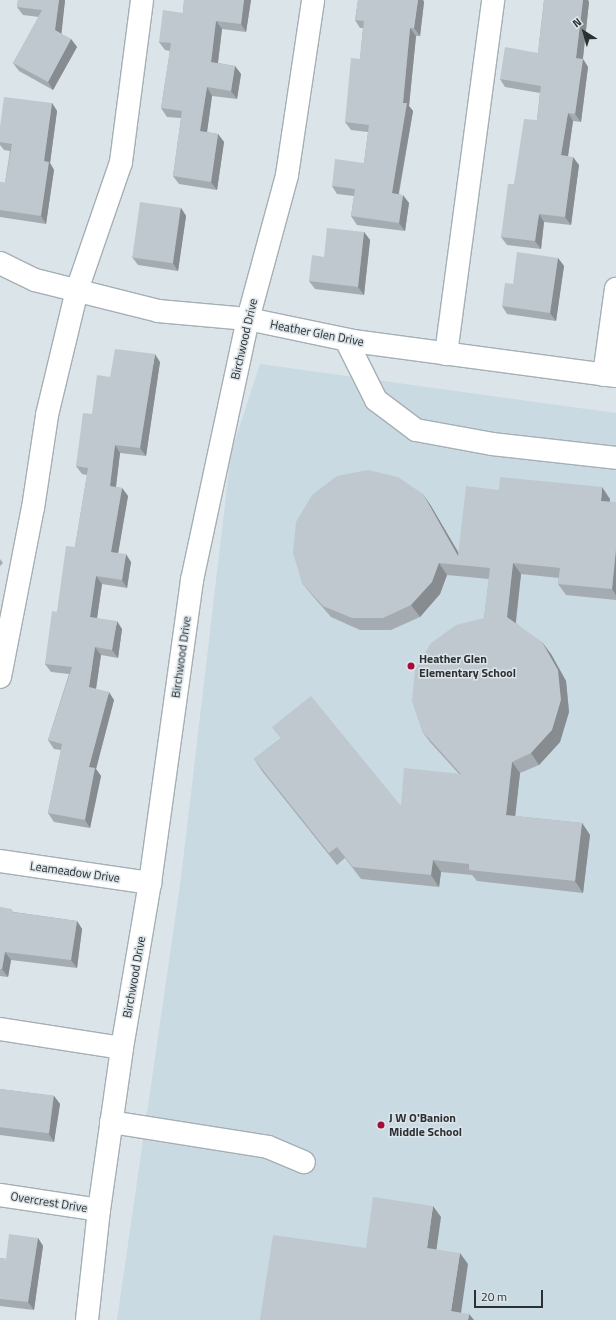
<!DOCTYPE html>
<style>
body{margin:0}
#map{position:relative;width:616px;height:1320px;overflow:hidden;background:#dae4e9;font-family:"Titillium Web",sans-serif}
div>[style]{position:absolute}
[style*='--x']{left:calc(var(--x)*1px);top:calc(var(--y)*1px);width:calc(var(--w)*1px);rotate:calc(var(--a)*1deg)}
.built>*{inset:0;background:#c9dae3}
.roads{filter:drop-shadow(1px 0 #a5afb4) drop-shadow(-1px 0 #a5afb4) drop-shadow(0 1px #a5afb4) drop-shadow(0 -1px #a5afb4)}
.minor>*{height:22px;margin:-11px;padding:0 11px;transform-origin:11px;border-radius:11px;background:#fff}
.wall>*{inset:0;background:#a4acb1}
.shaded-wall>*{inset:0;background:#868c90}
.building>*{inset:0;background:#bfc8ce;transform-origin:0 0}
.dots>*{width:11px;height:11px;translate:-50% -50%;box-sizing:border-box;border:2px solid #dae4e9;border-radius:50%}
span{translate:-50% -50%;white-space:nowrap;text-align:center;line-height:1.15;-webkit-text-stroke:3px #dae4e9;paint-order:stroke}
.street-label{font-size:12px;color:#2d3032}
.poi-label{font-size:12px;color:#2d3032;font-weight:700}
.left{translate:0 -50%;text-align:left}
.north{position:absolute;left:564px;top:12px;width:40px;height:40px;-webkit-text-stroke:3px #dae4e9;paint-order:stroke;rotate:323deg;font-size:11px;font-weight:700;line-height:16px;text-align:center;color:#2d3032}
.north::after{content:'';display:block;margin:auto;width:14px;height:18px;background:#2d3032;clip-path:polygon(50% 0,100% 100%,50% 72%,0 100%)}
.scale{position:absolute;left:474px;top:1290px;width:69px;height:18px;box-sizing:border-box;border:2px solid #2d3032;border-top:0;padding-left:5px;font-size:12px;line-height:14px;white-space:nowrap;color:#2d3032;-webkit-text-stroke:3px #dae4e9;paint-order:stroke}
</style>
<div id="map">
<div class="built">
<div style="clip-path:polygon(260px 364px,616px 413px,616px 1320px,117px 1320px,181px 878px,231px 453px)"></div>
</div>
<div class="roads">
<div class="minor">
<div style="--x:0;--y:263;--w:39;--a:26"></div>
<div style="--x:35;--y:280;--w:127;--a:14.1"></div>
<div style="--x:158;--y:311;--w:90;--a:5.1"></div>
<div style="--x:248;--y:319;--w:107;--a:11.8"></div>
<div style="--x:353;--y:341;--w:265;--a:7.6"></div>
<div style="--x:346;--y:340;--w:67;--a:63.4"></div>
<div style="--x:376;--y:400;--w:50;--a:36.9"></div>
<div style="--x:416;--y:430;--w:77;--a:10.4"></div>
<div style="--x:492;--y:444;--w:125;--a:6.4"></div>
<div style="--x:446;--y:354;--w:357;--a:-82.4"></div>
<div style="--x:604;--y:375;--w:87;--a:-82.1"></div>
<div style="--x:0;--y:677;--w:172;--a:-79"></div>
<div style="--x:33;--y:508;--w:94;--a:-81.4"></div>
<div style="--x:47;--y:415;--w:129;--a:-76.5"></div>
<div style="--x:77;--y:290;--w:135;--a:-71"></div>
<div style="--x:121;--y:162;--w:163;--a:-82.6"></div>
<div style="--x:0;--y:861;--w:152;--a:8.3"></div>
<div style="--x:0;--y:1029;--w:123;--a:8.9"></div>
<div style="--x:111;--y:1122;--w:159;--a:9"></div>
<div style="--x:268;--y:1147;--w:39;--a:23"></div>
<div style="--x:0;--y:1195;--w:100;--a:8.6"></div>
<div style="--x:87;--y:1320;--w:111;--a:-83.8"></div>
<div style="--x:99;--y:1210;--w:164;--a:-81.9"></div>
<div style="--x:122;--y:1048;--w:167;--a:-80.4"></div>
<div style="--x:150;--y:883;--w:306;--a:-82.1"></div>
<div style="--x:192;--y:580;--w:267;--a:-77.9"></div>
<div style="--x:248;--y:319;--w:149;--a:-74.8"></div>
<div style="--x:287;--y:175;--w:177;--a:-81.5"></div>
</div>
</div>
<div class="wall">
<div style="clip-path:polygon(18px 0,65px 0,61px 34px,71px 39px,77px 47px,53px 90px,19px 71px,13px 63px,39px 17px,23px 15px,17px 7px)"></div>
<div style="clip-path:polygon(184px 0,251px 0,246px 32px,222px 29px,218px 63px,235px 66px,241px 74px,237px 99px,212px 96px,207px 132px,218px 134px,224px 142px,217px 190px,179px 184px,173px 176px,181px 118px,167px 117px,161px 108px,170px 51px,165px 50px,159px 42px,183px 13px)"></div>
<div style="clip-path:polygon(358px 0,423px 0,424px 2px,420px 36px,416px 36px,409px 106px,413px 111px,399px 194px,409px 203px,405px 231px,357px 225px,351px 216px,354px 196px,337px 194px,332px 186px,364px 163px,368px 132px,351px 130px,345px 122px,360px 59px,363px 28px,360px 28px,355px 20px)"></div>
<div style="clip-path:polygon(544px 0,588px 0,589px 2px,583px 59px,588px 67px,581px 122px,573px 121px,568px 156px,579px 165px,571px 225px,544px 222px,541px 249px,507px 245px,501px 237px,514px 184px,537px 120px,540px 93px,505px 87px,500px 79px,538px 53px)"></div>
<div style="clip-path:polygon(52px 103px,57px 111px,50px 163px,54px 170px,46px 224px,0 217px,0 182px,5px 183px,10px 151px,4px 150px,0 145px,0 127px)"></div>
<div style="clip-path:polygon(181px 208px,186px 216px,178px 271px,138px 265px,132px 257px)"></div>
<div style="clip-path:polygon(364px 232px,370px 240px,364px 295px,315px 289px,309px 281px,324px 257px)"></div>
<div style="clip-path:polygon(558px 258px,564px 266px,556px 321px,507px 314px,502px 306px)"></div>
<div style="clip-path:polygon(160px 362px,146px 456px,120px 453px,116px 487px,122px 488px,128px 496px,118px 553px,131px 562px,127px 588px,102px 584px,97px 618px,122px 629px,118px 658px,101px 655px,96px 689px,114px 700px,96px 769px,101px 776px,90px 828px,54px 822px,48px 813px,61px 750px,54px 749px,48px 740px,69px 674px,51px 672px,45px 664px,57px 612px,75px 547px,87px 475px,82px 474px,76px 466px,92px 414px,110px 377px)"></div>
<div style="clip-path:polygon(499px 490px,610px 499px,610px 502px,616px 502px,616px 600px,566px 595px,558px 584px,559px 578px,521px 574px,516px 623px,551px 654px,566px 681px,569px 712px,560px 742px,539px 765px,520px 773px,515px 816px,582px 823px,590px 835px,583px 893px,477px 881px,472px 875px,441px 872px,439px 887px,361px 879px,345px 858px,337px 865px,262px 771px,254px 759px,281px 738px,272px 727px,401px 806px,459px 774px,430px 742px,422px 731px,484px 618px,489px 579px,447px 575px,440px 594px,420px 617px,391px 630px,360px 630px,331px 617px,311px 594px,302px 583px,423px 494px,431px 506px,459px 554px)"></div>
<div style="clip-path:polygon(0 559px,3px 563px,0 566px)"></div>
<div style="clip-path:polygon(0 907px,14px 912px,77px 921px,82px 929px,77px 968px,11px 960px,8px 977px,0 976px)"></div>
<div style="clip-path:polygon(0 1089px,54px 1096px,60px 1104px,54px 1142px,0 1135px)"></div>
<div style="clip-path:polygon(38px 1238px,43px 1246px,34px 1310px,0 1306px,0 1258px,6px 1259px)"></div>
</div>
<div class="shaded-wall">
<div style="clip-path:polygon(59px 0,65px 0,61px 38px,55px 30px)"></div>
<div style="clip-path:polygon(244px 0,251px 0,246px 32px,241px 24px)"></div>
<div style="clip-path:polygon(418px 0,423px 0,424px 2px,420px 36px,414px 28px)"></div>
<div style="clip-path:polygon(583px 0,588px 0,589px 2px,582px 66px,576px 58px)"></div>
<div style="clip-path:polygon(216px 21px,222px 29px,217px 70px,211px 62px)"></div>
<div style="clip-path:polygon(410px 28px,416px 36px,409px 106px,413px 111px,397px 202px,392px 193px,403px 103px)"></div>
<div style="clip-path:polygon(71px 39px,77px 47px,53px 90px,48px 82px)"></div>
<div style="clip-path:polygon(583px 59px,588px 67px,581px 122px,575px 114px)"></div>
<div style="clip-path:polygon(235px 66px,241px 74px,237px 99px,231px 91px)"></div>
<div style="clip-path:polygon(207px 87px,212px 96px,206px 139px,200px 131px)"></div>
<div style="clip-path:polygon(52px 103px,57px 111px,50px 163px,54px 170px,46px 224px,41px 216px,44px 161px)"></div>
<div style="clip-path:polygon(568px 113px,573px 121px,567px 163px,561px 155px)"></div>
<div style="clip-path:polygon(218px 134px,224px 142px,217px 190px,211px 182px)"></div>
<div style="clip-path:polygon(573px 157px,579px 165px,571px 225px,565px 217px)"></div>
<div style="clip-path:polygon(403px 195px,409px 203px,405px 231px,399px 223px)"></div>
<div style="clip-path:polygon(181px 208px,186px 216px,178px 271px,173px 263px)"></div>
<div style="clip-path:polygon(539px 214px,544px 222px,541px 249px,535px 241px)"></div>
<div style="clip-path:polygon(364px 232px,370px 240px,364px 295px,358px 287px)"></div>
<div style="clip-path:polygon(558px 258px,564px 266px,556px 321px,550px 313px)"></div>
<div style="clip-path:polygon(155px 354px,160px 362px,146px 456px,140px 448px)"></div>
<div style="clip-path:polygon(115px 445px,120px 453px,115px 494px,110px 486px)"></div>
<div style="clip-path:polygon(602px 487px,610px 499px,609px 512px,601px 501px)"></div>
<div style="clip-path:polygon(122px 488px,128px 496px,117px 560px,111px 552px)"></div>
<div style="clip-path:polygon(423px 494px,431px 506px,467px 567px,458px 556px)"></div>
<div style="clip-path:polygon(616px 549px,616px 595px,612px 589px)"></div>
<div style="clip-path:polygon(126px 554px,131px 562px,127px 588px,122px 580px)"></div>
<div style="clip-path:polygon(439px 563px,447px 575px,440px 594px,420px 617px,411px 605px)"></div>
<div style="clip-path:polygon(513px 563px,521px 574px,515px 628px,507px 617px)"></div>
<div style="clip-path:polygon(96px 576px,102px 584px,96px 625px,90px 617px)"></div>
<div style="clip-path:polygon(117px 621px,122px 629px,118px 658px,112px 650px)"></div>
<div style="clip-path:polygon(542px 642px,551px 654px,566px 681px,569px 712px,560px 742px,539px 765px,531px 753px)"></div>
<div style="clip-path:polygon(95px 647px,101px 655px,95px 695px,89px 687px)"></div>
<div style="clip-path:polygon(109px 692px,114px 700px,96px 769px,101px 776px,90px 828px,85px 820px,89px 767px)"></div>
<div style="clip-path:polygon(512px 762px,520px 773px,514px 827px,506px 815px)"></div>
<div style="clip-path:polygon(582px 823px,590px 835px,583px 893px,575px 881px)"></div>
<div style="clip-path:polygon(433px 860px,441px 872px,439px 887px,431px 875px)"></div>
<div style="clip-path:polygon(77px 921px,82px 929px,77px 968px,71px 960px)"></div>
<div style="clip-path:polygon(5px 952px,11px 960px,8px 977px,2px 969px)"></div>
<div style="clip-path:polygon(54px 1096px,60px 1104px,54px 1142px,49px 1134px)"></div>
<div style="clip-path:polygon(433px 1206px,441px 1217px,435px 1260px,427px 1248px)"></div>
<div style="clip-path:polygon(38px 1238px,43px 1246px,34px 1310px,28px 1302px)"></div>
<div style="clip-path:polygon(460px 1253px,468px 1264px,460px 1320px,451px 1311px)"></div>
<div style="clip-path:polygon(469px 1314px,474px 1320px,468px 1320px)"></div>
</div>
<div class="building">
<div style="clip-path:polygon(18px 0,59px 0,55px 30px,71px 39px,48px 82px,13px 63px,42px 10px,17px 7px)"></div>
<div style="clip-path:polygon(184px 0,244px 0,241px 24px,216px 21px,211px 62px,235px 66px,231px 91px,207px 87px,200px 131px,218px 134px,211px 182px,173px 176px,182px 111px,161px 108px,171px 43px,159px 42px,163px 10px,183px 13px)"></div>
<div style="clip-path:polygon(358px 0,418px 0,414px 28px,410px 28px,403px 103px,407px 103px,392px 193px,403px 195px,399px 223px,351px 216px,355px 189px,332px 186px,335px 159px,364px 163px,369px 125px,345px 122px,351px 58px,360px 59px,364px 21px,355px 20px)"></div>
<div style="clip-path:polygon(544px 0,583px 0,576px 58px,583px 59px,575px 114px,568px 113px,561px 155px,573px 157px,565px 217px,539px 214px,535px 241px,501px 237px,508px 184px,514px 184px,524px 119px,537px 120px,541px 86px,500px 79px,505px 47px,538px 53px)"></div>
<div style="clip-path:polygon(4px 97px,52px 103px,44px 161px,49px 162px,41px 216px,0 210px,0 182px,5px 183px,12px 144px,0 142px,0 127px)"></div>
<div style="left:140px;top:202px;width:41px;height:56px;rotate:8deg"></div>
<div style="clip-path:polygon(327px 228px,364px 232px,358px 287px,309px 281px,312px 255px,324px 257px)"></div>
<div style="clip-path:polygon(517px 252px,558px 258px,550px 313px,502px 306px,505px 283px,513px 284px)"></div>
<div style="clip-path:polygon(115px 349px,155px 354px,140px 448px,115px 445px,110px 486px,122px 488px,111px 552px,126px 554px,122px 580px,96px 576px,90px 617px,117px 621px,112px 650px,95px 647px,89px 687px,109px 692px,89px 767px,95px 768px,85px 820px,48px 813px,62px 744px,48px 740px,72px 667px,45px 664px,52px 611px,57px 612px,66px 546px,75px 547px,88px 468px,76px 466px,83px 413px,92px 414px,97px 375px,110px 377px)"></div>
<div style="clip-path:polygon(368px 470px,398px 477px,423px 494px,458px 556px,466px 486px,499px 490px,500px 477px,602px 487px,601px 501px,616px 502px,616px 549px,612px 589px,558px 584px,560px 568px,513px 563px,507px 617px,542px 642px,558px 670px,561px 700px,552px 730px,531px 753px,512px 762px,506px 815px,582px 823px,575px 881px,469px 870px,469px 864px,433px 860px,431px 875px,353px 867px,337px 847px,329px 853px,254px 759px,281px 738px,272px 727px,311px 696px,401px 806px,404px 768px,461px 774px,422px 731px,412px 701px,415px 670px,431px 643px,456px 625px,484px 618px,490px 568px,439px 563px,432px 582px,411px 605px,383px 618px,352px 618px,323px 606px,302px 583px,293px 553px,296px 522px,312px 495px,337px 476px)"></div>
<div style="clip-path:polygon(0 907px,12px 909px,12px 912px,77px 921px,71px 960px,5px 952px,2px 969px,0 969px)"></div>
<div style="left:0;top:1089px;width:54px;height:38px;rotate:7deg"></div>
<div style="clip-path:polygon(373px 1197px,433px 1206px,427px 1248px,460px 1253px,451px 1311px,469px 1314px,468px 1320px,260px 1320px,273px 1235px,366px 1248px)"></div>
<div style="clip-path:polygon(9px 1234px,38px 1238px,28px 1302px,0 1299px,0 1258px,6px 1259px)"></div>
</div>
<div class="dots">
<div style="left:411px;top:666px;background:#a60c35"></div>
<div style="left:381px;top:1125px;background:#a60c35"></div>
</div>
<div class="street-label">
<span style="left:317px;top:333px;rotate:11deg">Heather Glen Drive</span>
<span style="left:244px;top:339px;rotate:-77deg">Birchwood Drive</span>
<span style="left:181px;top:657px;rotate:-82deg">Birchwood Drive</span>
<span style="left:75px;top:872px;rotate:8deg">Leameadow Drive</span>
<span style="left:134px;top:977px;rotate:-80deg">Birchwood Drive</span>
<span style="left:49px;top:1202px;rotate:9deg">Overcrest Drive</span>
</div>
<div class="poi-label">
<span class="left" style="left:419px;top:666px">Heather Glen<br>Elementary School</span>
<span class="left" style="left:389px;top:1125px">J W O'Banion<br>Middle School</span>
</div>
<div class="north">N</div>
<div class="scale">20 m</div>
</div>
